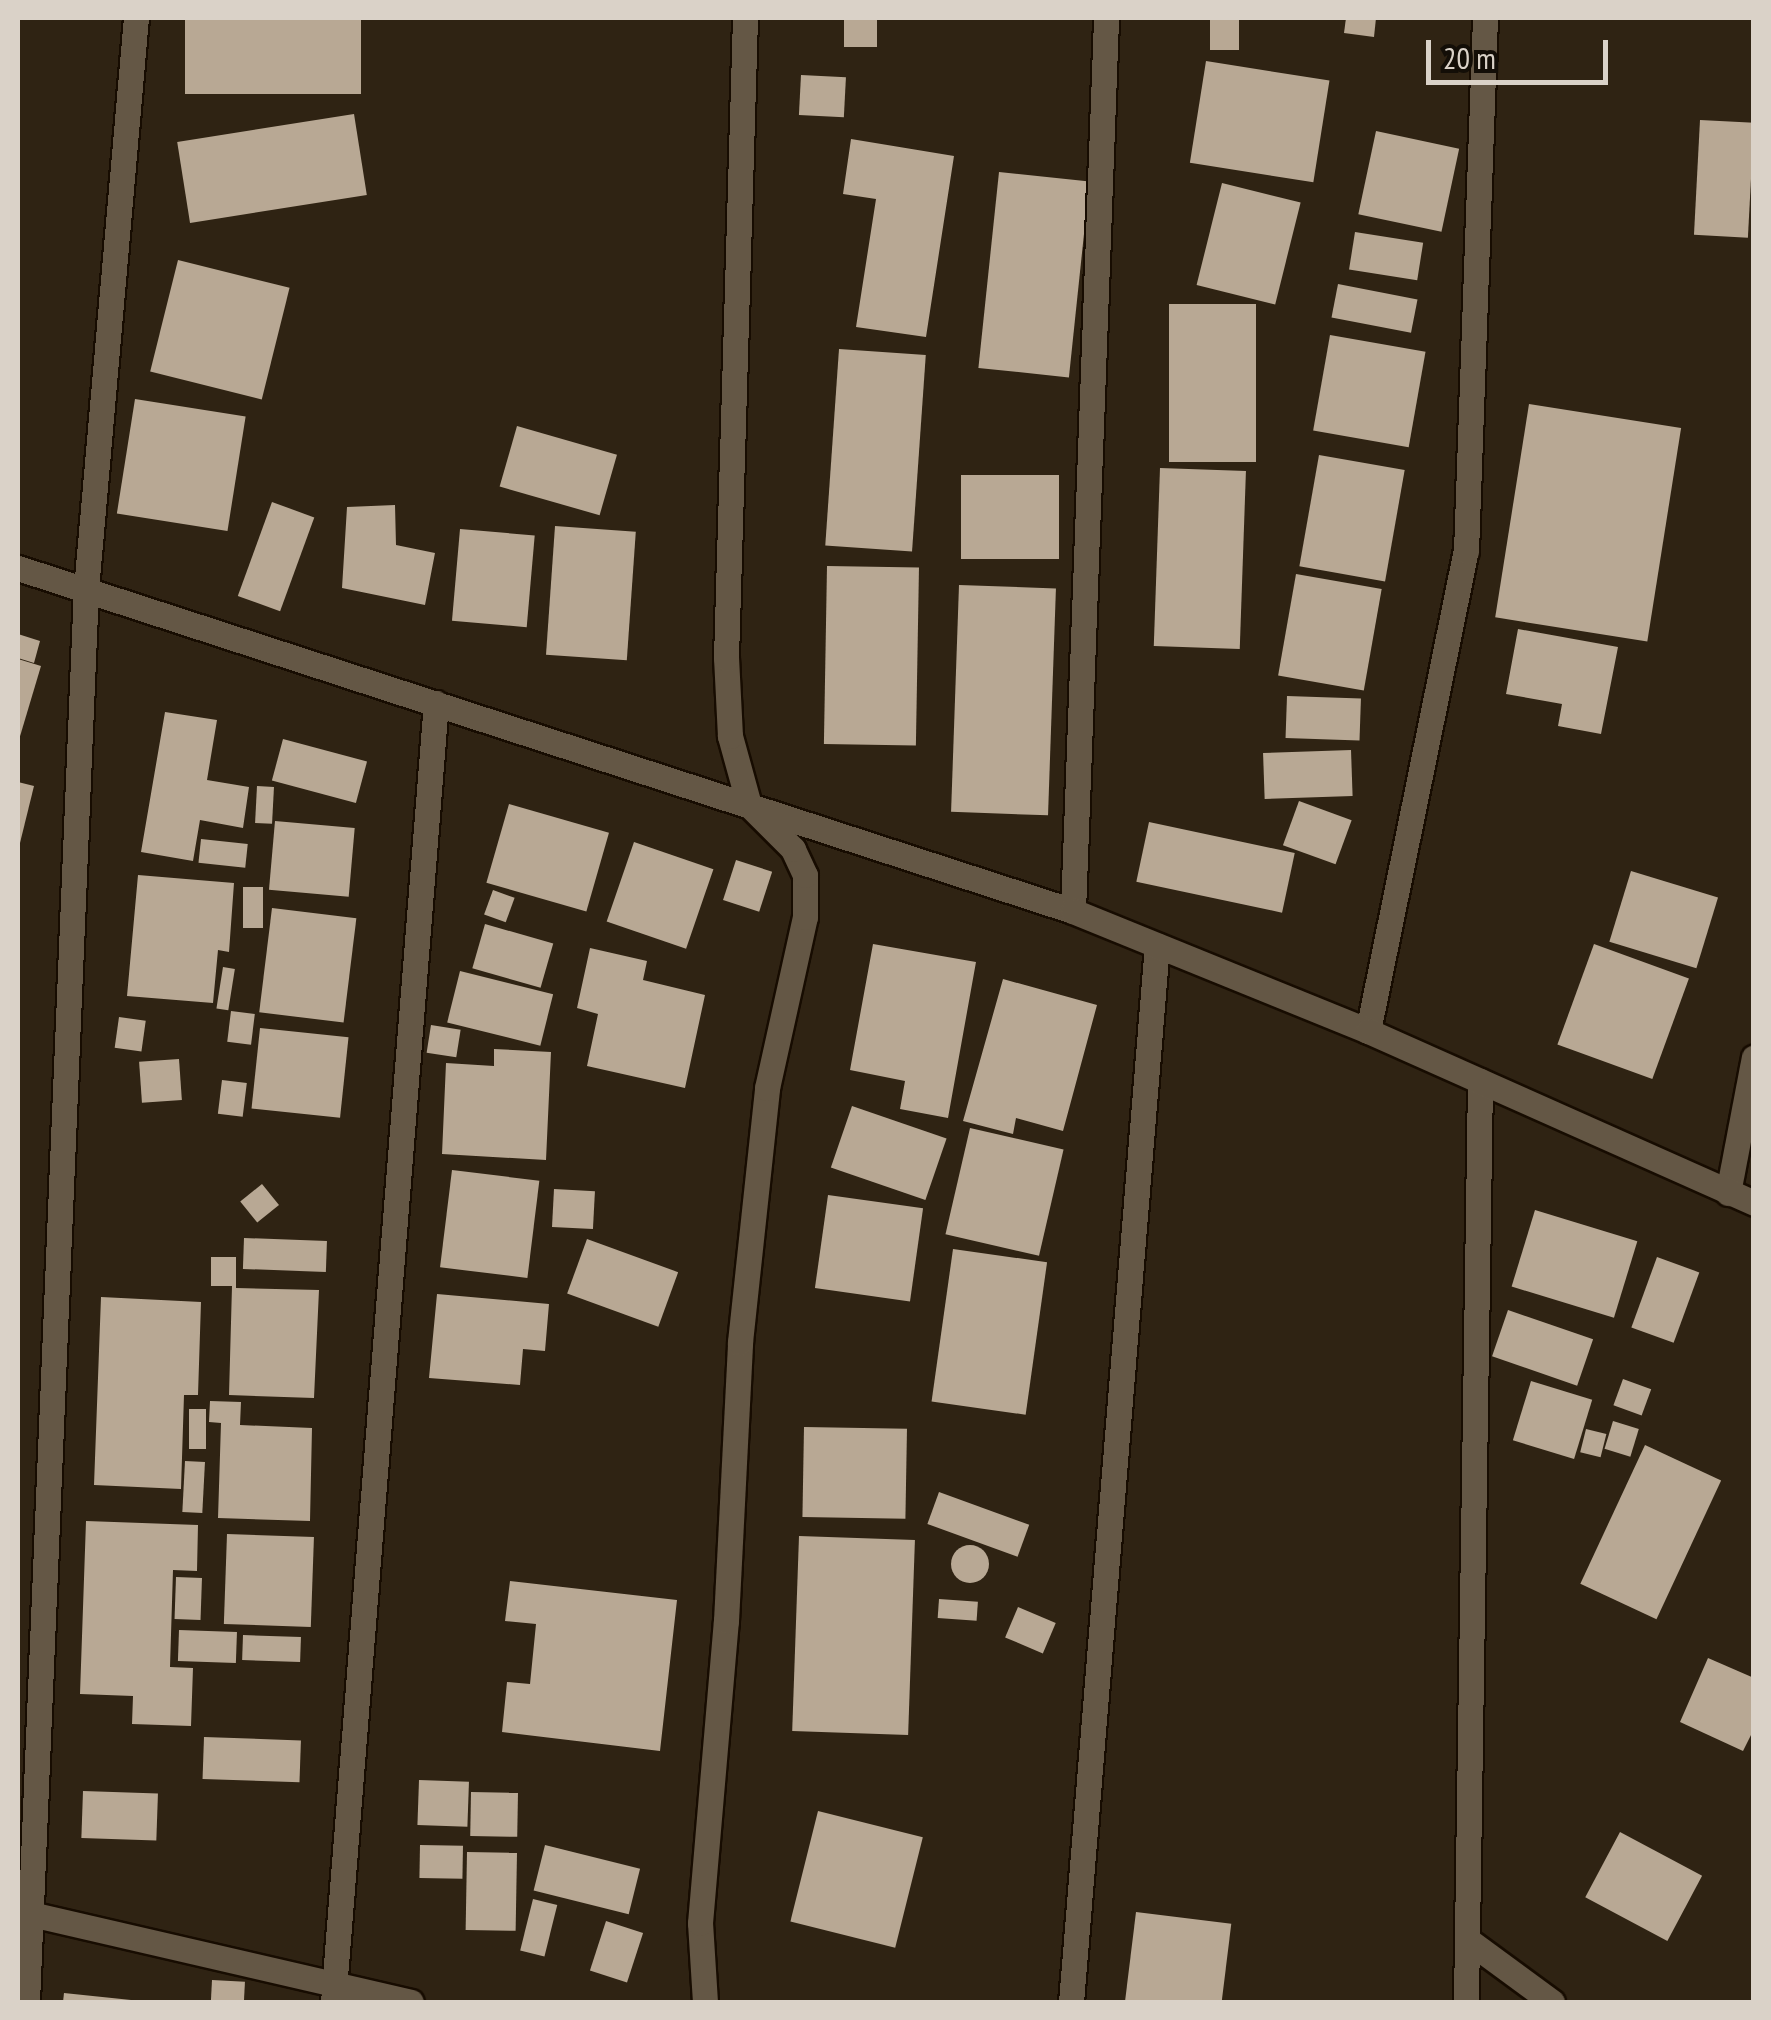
<!DOCTYPE html>
<style>
body{margin:0}
#map{position:relative;width:1771px;height:2020px;overflow:hidden;background:#2f2313;font-family:"PT Sans Narrow",sans-serif}
div>[style]{position:absolute}
[style*='--x']{left:calc(var(--x)*1px);top:calc(var(--y)*1px);width:calc(var(--w)*1px);rotate:calc(var(--a)*1deg)}
.building>*{inset:0;background:#b8a894;transform-origin:0 0}
.round{border-radius:50%}
.roads{filter:drop-shadow(2px 0 #170c01) drop-shadow(-2px 0 #170c01) drop-shadow(0 2px #170c01) drop-shadow(0 -2px #170c01)}
.minor>*{height:25px;margin:-12.5px;padding:0 12.5px;transform-origin:12.5px;border-radius:12.5px;background:#645745}
.tertiary>*{height:25px;margin:-12.5px;padding:0 12.5px;transform-origin:12.5px;border-radius:12.5px;background:#645745}
span{translate:-50% -50%;white-space:nowrap;text-align:center;line-height:1.15;-webkit-text-stroke:10px #130e07;paint-order:stroke}
.frame{position:absolute;inset:0;border:20px solid #dad2c8;pointer-events:none}
.scale{position:absolute;left:1426px;top:40px;width:182px;height:45px;box-sizing:border-box;border:5px solid #dad2c8;border-top:0;padding-left:12px;font-size:30px;line-height:35px;white-space:nowrap;color:#dad2c8;-webkit-text-stroke:8px #130e07;paint-order:stroke}
</style>
<div id="map">
<div class="building">
<div style="left:185px;top:18px;width:176px;height:76px"></div>
<div style="left:844px;top:18px;width:33px;height:29px"></div>
<div style="left:1210px;top:18px;width:29px;height:32px"></div>
<div style="clip-path:polygon(1346px 18px,1376px 18px,1374px 37px,1344px 33px)"></div>
<div style="left:1206px;top:61px;width:125px;height:103px;rotate:9deg"></div>
<div style="left:801px;top:75px;width:45px;height:40px;rotate:3deg"></div>
<div style="left:354px;top:114px;width:82px;height:179px;rotate:81deg"></div>
<div style="left:1700px;top:120px;width:54px;height:115px;rotate:3deg"></div>
<div style="left:1376px;top:131px;width:85px;height:85px;rotate:12deg"></div>
<div style="clip-path:polygon(851px 139px,954px 156px,926px 337px,856px 327px,876px 199px,843px 194px)"></div>
<div style="left:999px;top:172px;width:91px;height:197px;rotate:6deg"></div>
<div style="left:1222px;top:183px;width:81px;height:105px;rotate:14deg"></div>
<div style="left:1355px;top:232px;width:69px;height:38px;rotate:9deg"></div>
<div style="left:178px;top:260px;width:115px;height:115px;rotate:14deg"></div>
<div style="left:1338px;top:284px;width:81px;height:34px;rotate:11deg"></div>
<div style="left:1169px;top:304px;width:87px;height:158px"></div>
<div style="left:1330px;top:335px;width:97px;height:97px;rotate:10deg"></div>
<div style="left:839px;top:349px;width:87px;height:197px;rotate:4deg"></div>
<div style="left:135px;top:399px;width:112px;height:116px;rotate:9deg"></div>
<div style="left:1529px;top:404px;width:154px;height:216px;rotate:9deg"></div>
<div style="left:517px;top:426px;width:104px;height:63px;rotate:16deg"></div>
<div style="left:1319px;top:455px;width:87px;height:113px;rotate:10deg"></div>
<div style="left:1160px;top:468px;width:86px;height:178px;rotate:2deg"></div>
<div style="left:1059px;top:475px;width:84px;height:98px;rotate:90deg"></div>
<div style="left:272px;top:502px;width:45px;height:100px;rotate:20deg"></div>
<div style="clip-path:polygon(395px 505px,396px 545px,435px 553px,425px 605px,342px 588px,347px 507px)"></div>
<div style="left:555px;top:526px;width:81px;height:129px;rotate:4deg"></div>
<div style="left:460px;top:529px;width:75px;height:92px;rotate:5deg"></div>
<div style="left:827px;top:566px;width:92px;height:178px;rotate:1deg"></div>
<div style="left:1296px;top:574px;width:87px;height:103px;rotate:10deg"></div>
<div style="left:959px;top:585px;width:97px;height:227px;rotate:2deg"></div>
<div style="clip-path:polygon(1518px 629px,1618px 647px,1601px 734px,1558px 726px,1562px 704px,1506px 694px)"></div>
<div style="clip-path:polygon(18px 634px,40px 641px,34px 663px,18px 658px)"></div>
<div style="clip-path:polygon(18px 659px,41px 666px,18px 743px)"></div>
<div style="left:1287px;top:696px;width:74px;height:42px;rotate:2deg"></div>
<div style="clip-path:polygon(165px 712px,217px 720px,207px 780px,249px 787px,243px 828px,200px 820px,193px 861px,141px 852px)"></div>
<div style="left:283px;top:739px;width:87px;height:43px;rotate:15deg"></div>
<div style="left:1351px;top:750px;width:46px;height:88px;rotate:88deg"></div>
<div style="clip-path:polygon(18px 782px,34px 786px,19px 847px,18px 846px)"></div>
<div style="left:257px;top:786px;width:17px;height:37px;rotate:3deg"></div>
<div style="left:1299px;top:801px;width:56px;height:47px;rotate:20deg"></div>
<div style="left:509px;top:804px;width:104px;height:82px;rotate:16deg"></div>
<div style="left:275px;top:821px;width:80px;height:69px;rotate:5deg"></div>
<div style="left:1149px;top:822px;width:149px;height:61px;rotate:12deg"></div>
<div style="left:201px;top:839px;width:47px;height:24px;rotate:6deg"></div>
<div style="left:634px;top:842px;width:84px;height:84px;rotate:19deg"></div>
<div style="left:736px;top:860px;width:38px;height:42px;rotate:18deg"></div>
<div style="left:1631px;top:871px;width:91px;height:74px;rotate:17deg"></div>
<div style="clip-path:polygon(138px 875px,234px 883px,229px 952px,218px 950px,213px 1003px,127px 996px)"></div>
<div style="left:243px;top:887px;width:20px;height:41px"></div>
<div style="left:493px;top:890px;width:23px;height:26px;rotate:20deg"></div>
<div style="left:272px;top:908px;width:85px;height:105px;rotate:7deg"></div>
<div style="left:485px;top:924px;width:71px;height:46px;rotate:16deg"></div>
<div style="clip-path:polygon(873px 944px,976px 962px,948px 1118px,900px 1109px,905px 1081px,850px 1070px)"></div>
<div style="left:1594px;top:944px;width:101px;height:107px;rotate:20deg"></div>
<div style="clip-path:polygon(590px 948px,647px 961px,643px 980px,705px 995px,685px 1088px,587px 1066px,598px 1014px,577px 1008px)"></div>
<div style="left:223px;top:967px;width:12px;height:42px;rotate:9deg"></div>
<div style="left:460px;top:971px;width:96px;height:53px;rotate:14deg"></div>
<div style="clip-path:polygon(1003px 979px,1097px 1005px,1063px 1131px,1016px 1118px,1013px 1134px,963px 1121px)"></div>
<div style="left:231px;top:1011px;width:24px;height:31px;rotate:7deg"></div>
<div style="left:119px;top:1017px;width:27px;height:31px;rotate:8deg"></div>
<div style="left:431px;top:1025px;width:30px;height:28px;rotate:9deg"></div>
<div style="left:260px;top:1028px;width:89px;height:81px;rotate:6deg"></div>
<div style="clip-path:polygon(494px 1049px,551px 1052px,546px 1160px,442px 1154px,446px 1063px,494px 1066px)"></div>
<div style="left:179px;top:1059px;width:41px;height:40px;rotate:86deg"></div>
<div style="left:222px;top:1080px;width:25px;height:34px;rotate:7deg"></div>
<div style="left:852px;top:1106px;width:100px;height:65px;rotate:19deg"></div>
<div style="left:970px;top:1128px;width:96px;height:109px;rotate:13deg"></div>
<div style="left:452px;top:1170px;width:88px;height:98px;rotate:7deg"></div>
<div style="left:262px;top:1184px;width:27px;height:28px;rotate:51deg"></div>
<div style="left:554px;top:1189px;width:41px;height:38px;rotate:3deg"></div>
<div style="left:828px;top:1195px;width:96px;height:94px;rotate:8deg"></div>
<div style="left:1535px;top:1210px;width:107px;height:80px;rotate:17deg"></div>
<div style="left:244px;top:1238px;width:83px;height:31px;rotate:2deg"></div>
<div style="left:587px;top:1239px;width:97px;height:58px;rotate:20deg"></div>
<div style="left:953px;top:1249px;width:95px;height:154px;rotate:8deg"></div>
<div style="clip-path:polygon(211px 1257px,236px 1257px,236px 1288px,319px 1290px,314px 1398px,229px 1395px,232px 1286px,211px 1286px)"></div>
<div style="left:1657px;top:1257px;width:45px;height:75px;rotate:20deg"></div>
<div style="clip-path:polygon(437px 1294px,549px 1304px,545px 1351px,523px 1349px,520px 1385px,429px 1378px)"></div>
<div style="clip-path:polygon(101px 1297px,201px 1302px,198px 1395px,184px 1395px,181px 1489px,94px 1485px)"></div>
<div style="left:1508px;top:1310px;width:90px;height:49px;rotate:19deg"></div>
<div style="left:1623px;top:1379px;width:30px;height:28px;rotate:20deg"></div>
<div style="left:1531px;top:1381px;width:64px;height:62px;rotate:17deg"></div>
<div style="clip-path:polygon(210px 1401px,241px 1402px,240px 1425px,312px 1428px,310px 1521px,218px 1518px,221px 1423px,209px 1422px)"></div>
<div style="left:189px;top:1409px;width:17px;height:40px"></div>
<div style="left:1613px;top:1421px;width:27px;height:29px;rotate:17deg"></div>
<div style="left:804px;top:1427px;width:103px;height:90px;rotate:1deg"></div>
<div style="left:1586px;top:1429px;width:21px;height:24px;rotate:14deg"></div>
<div style="left:1645px;top:1445px;width:84px;height:153px;rotate:25deg"></div>
<div style="left:185px;top:1461px;width:20px;height:51px;rotate:3deg"></div>
<div style="left:939px;top:1492px;width:96px;height:34px;rotate:20deg"></div>
<div style="clip-path:polygon(86px 1521px,198px 1525px,197px 1571px,173px 1570px,170px 1667px,193px 1668px,191px 1726px,132px 1724px,133px 1696px,80px 1694px)"></div>
<div style="left:227px;top:1534px;width:87px;height:90px;rotate:2deg"></div>
<div style="left:799px;top:1536px;width:116px;height:195px;rotate:2deg"></div>
<div class="round" style="left:951px;top:1545px;width:38px;height:38px"></div>
<div style="left:176px;top:1577px;width:26px;height:42px;rotate:2deg"></div>
<div style="clip-path:polygon(510px 1581px,677px 1600px,660px 1751px,502px 1732px,507px 1682px,530px 1684px,536px 1624px,505px 1621px)"></div>
<div style="left:939px;top:1599px;width:39px;height:19px;rotate:4deg"></div>
<div style="left:1018px;top:1607px;width:41px;height:33px;rotate:23deg"></div>
<div style="left:179px;top:1630px;width:58px;height:31px;rotate:2deg"></div>
<div style="left:243px;top:1635px;width:58px;height:25px;rotate:2deg"></div>
<div style="clip-path:polygon(1708px 1658px,1754px 1678px,1754px 1729px,1743px 1751px,1680px 1722px)"></div>
<div style="left:204px;top:1737px;width:97px;height:42px;rotate:2deg"></div>
<div style="left:419px;top:1780px;width:50px;height:45px;rotate:2deg"></div>
<div style="left:83px;top:1791px;width:75px;height:47px;rotate:2deg"></div>
<div style="left:471px;top:1792px;width:47px;height:44px;rotate:1deg"></div>
<div style="left:818px;top:1811px;width:108px;height:114px;rotate:14deg"></div>
<div style="left:1620px;top:1832px;width:93px;height:74px;rotate:28deg"></div>
<div style="left:420px;top:1845px;width:43px;height:33px;rotate:1deg"></div>
<div style="left:545px;top:1845px;width:98px;height:47px;rotate:14deg"></div>
<div style="left:467px;top:1852px;width:50px;height:78px;rotate:1deg"></div>
<div style="left:533px;top:1899px;width:25px;height:53px;rotate:14deg"></div>
<div style="left:1136px;top:1912px;width:96px;height:91px;rotate:7deg"></div>
<div style="left:606px;top:1921px;width:39px;height:52px;rotate:18deg"></div>
<div style="left:212px;top:1980px;width:33px;height:22px;rotate:3deg"></div>
<div style="clip-path:polygon(64px 1993px,131px 2000px,131px 2002px,63px 2002px)"></div>
</div>
<div class="roads">
<div class="minor">
<div style="--x:1073;--y:911;--w:894;--a:-87.88"></div>
<div style="--x:1368;--y:1031;--w:490;--a:-78.5"></div>
<div style="--x:1466;--y:551;--w:533;--a:-87.96"></div>
<div style="--x:1728;--y:1193;--w:138;--a:-79.2"></div>
<div style="--x:22;--y:1912;--w:399;--a:13"></div>
<div style="--x:1469;--y:1941;--w:103;--a:36.3"></div>
<div style="--x:27;--y:2002;--w:1414;--a:-87.61"></div>
<div style="--x:86;--y:589;--w:573;--a:-85"></div>
<div style="--x:333;--y:2002;--w:1303;--a:-85.47"></div>
<div style="--x:705;--y:2002;--w:79;--a:-93.6"></div>
<div style="--x:700;--y:1923;--w:303;--a:-85.1"></div>
<div style="--x:726;--y:1621;--w:279;--a:-87.1"></div>
<div style="--x:740;--y:1342;--w:255;--a:-83.9"></div>
<div style="--x:767;--y:1088;--w:175;--a:-77.5"></div>
<div style="--x:805;--y:917;--w:42;--a:-90"></div>
<div style="--x:805;--y:875;--w:29;--a:-115"></div>
<div style="--x:793;--y:849;--w:62;--a:-135"></div>
<div style="--x:749;--y:805;--w:72;--a:-105.4"></div>
<div style="--x:730;--y:736;--w:78;--a:-92.9"></div>
<div style="--x:726;--y:658;--w:640;--a:-88.3"></div>
<div style="--x:1071;--y:2002;--w:1060;--a:-85.35"></div>
<div style="--x:1466;--y:2002;--w:921;--a:-89.13"></div>
</div>
<div class="tertiary">
<div style="--x:18;--y:568;--w:1109;--a:18.01"></div>
<div style="--x:1073;--y:911;--w:318;--a:22.1"></div>
<div style="--x:1368;--y:1031;--w:423;--a:24"></div>
</div>
</div>
<div class="frame"></div>
<div class="scale">20 m</div>
</div>
